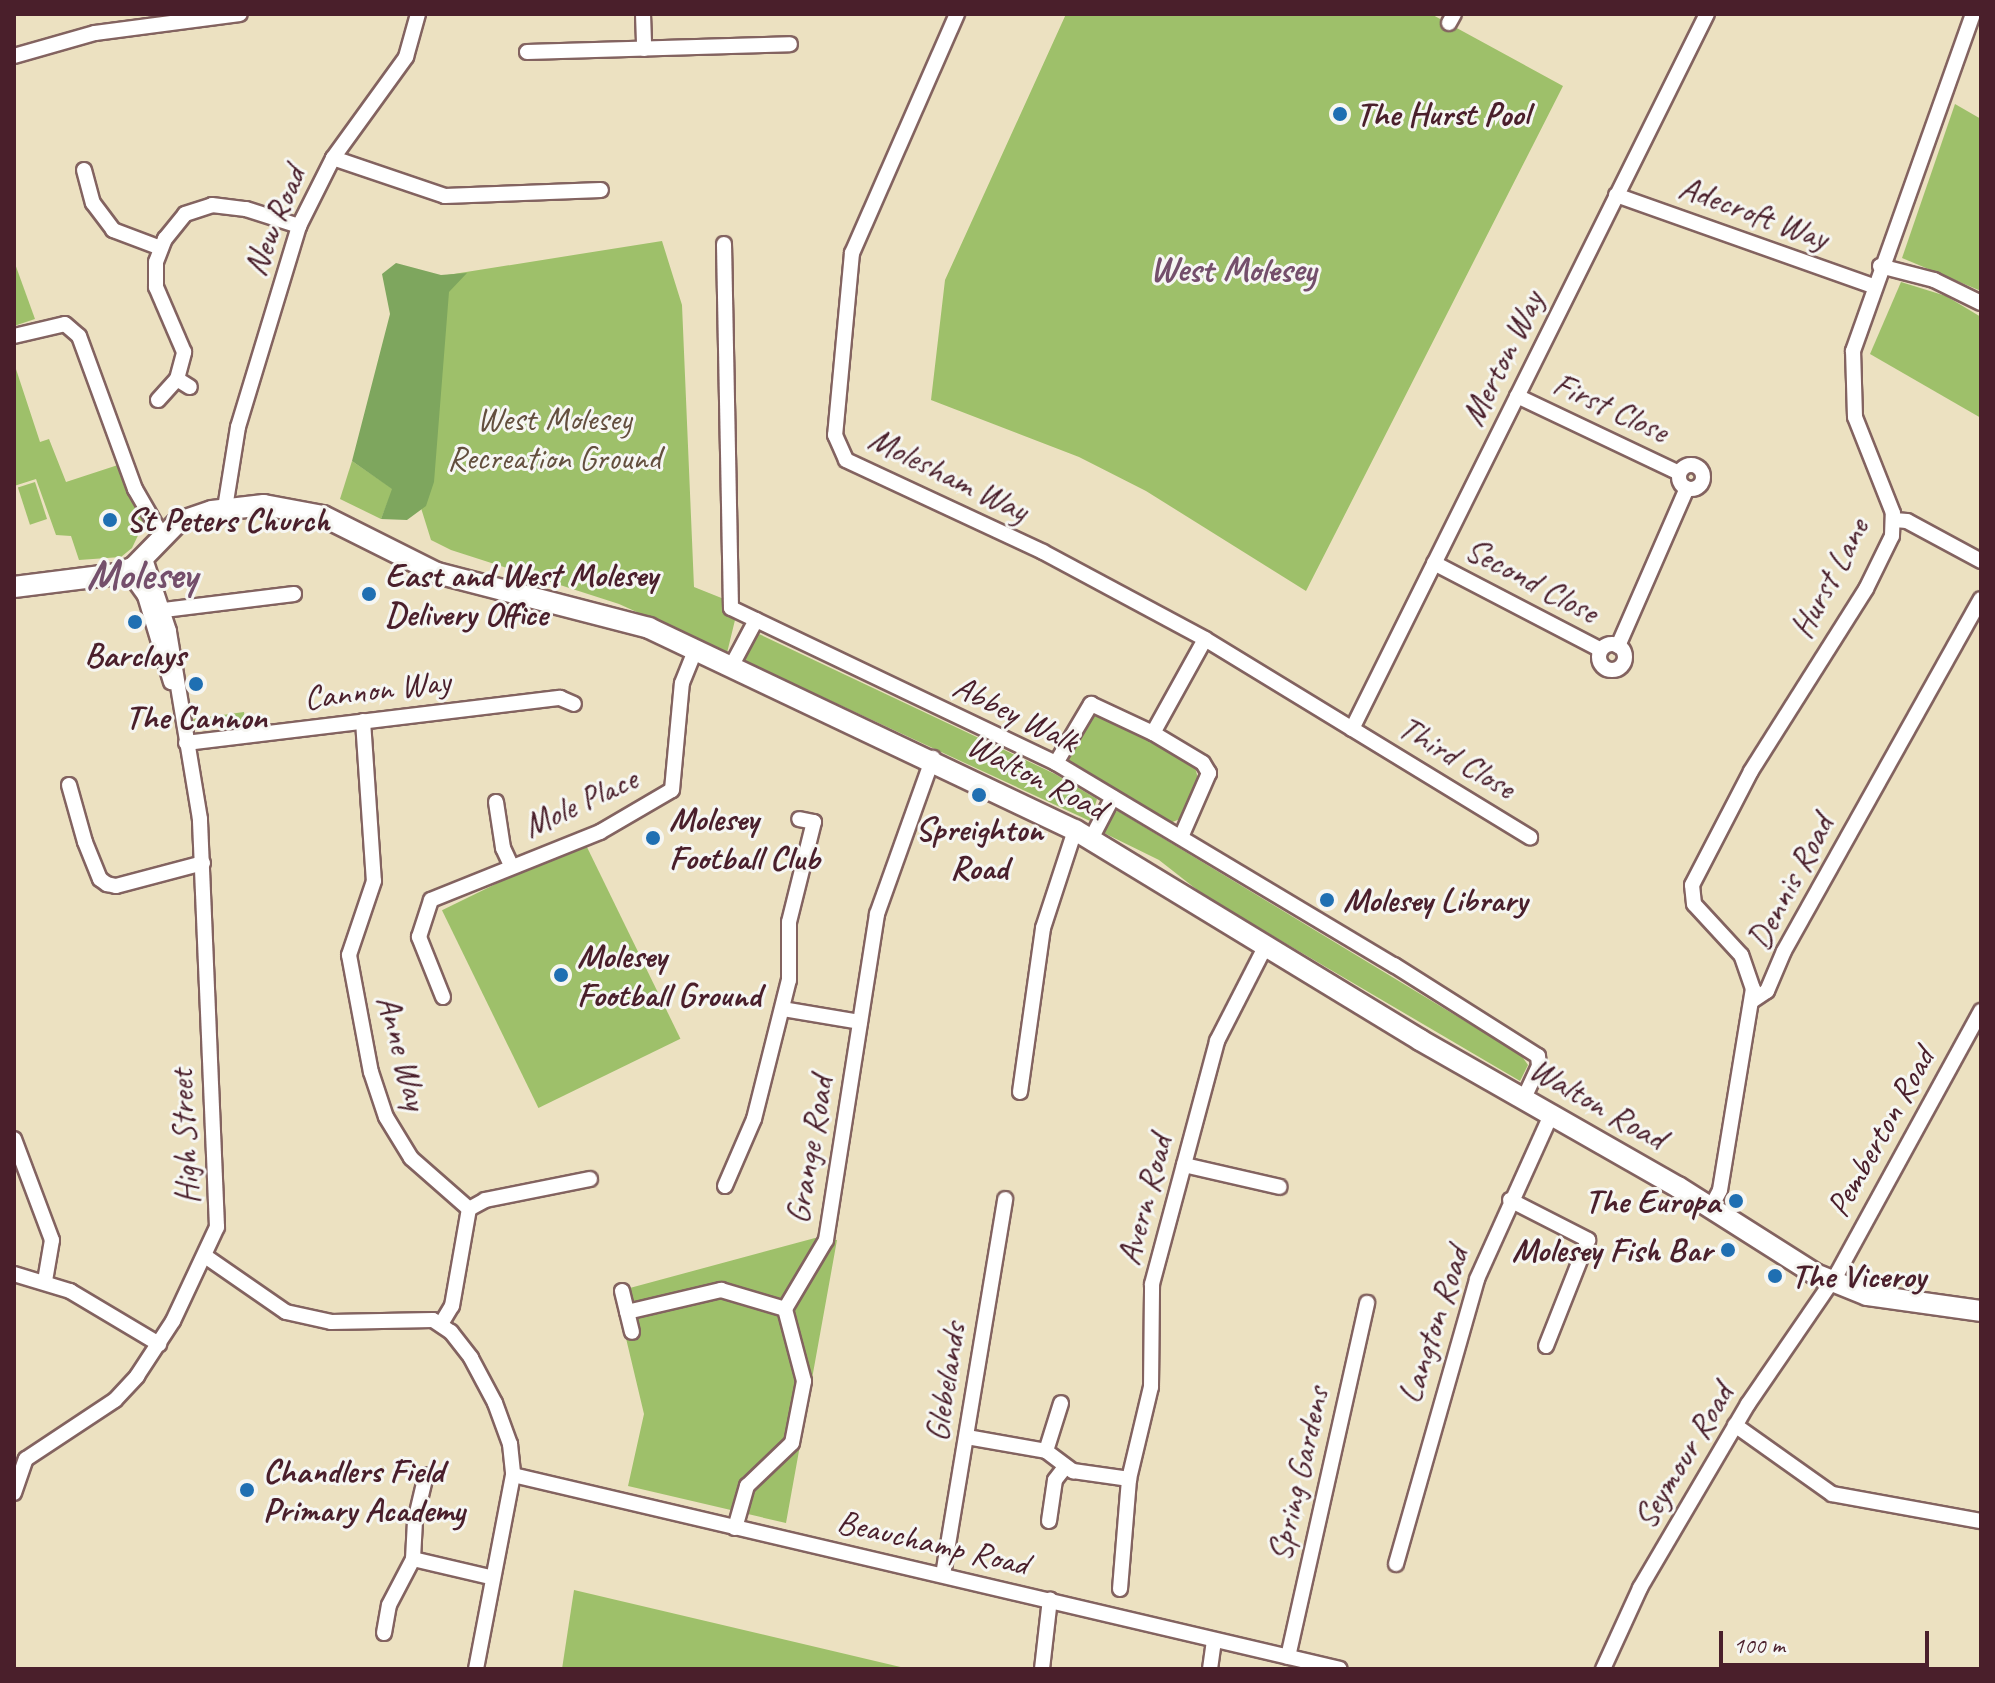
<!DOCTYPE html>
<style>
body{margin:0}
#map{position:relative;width:1995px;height:1683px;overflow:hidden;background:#ece1c1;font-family:Caveat,sans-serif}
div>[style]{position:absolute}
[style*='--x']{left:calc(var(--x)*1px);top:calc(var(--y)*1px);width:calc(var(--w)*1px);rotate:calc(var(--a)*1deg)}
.green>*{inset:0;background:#9ec06a;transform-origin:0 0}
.forest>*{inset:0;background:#7ea65e}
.roads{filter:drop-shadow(2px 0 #836360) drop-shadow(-2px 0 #836360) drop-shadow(0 2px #836360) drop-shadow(0 -2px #836360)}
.minor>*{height:14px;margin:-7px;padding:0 7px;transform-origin:7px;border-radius:7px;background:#fff}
.minor>.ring{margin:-7px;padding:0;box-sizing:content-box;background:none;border:14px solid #fff;border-radius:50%}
.secondary>*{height:20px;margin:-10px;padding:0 10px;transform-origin:10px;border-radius:10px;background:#fff}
.dots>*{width:22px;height:22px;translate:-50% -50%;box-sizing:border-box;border:4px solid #f6f6f2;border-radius:50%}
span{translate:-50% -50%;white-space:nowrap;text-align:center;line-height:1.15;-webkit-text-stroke:6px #f6f6f2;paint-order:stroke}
.poi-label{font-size:34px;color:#4a1f2b;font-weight:700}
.left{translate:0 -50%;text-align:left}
.right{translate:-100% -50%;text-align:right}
.street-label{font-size:34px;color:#4a1f2b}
.park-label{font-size:34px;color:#634f3e}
.neighbourhood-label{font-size:36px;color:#744f6b;font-weight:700}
.district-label{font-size:42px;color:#744f6b;font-weight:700}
.frame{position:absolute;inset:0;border:16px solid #4a1f2b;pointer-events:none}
.scale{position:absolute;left:1719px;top:1631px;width:210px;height:36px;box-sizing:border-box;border:4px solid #4a1f2b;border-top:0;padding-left:10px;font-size:24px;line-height:28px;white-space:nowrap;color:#4a1f2b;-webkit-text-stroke:6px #f6f6f2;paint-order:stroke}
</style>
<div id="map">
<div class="green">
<div style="clip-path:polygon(1066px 14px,1431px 14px,1563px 86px,1306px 591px,1146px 491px,1079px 457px,931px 400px,945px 280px)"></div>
<div style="clip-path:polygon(1955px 104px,1981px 119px,1981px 291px,1902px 258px)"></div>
<div style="clip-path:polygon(662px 241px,682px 305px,694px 587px,724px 599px,723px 613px,735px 620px,727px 653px,619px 604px,451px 550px,431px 540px,421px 508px,441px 276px)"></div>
<div style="clip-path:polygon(14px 261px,35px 319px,14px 326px)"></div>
<div style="clip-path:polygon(1901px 282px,1946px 296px,1981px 317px,1981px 418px,1870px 354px)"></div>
<div style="clip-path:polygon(14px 363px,40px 442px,49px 439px,66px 482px,121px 464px,144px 523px,132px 548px,121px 557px,79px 560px,71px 536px,56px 535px,36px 479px,14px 486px)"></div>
<div style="clip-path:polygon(352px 461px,393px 489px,381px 519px,340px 499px)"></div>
<div style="left:35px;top:482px;width:39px;height:18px;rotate:72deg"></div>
<div style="clip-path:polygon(759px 634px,1055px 774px,1097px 799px,1090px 821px,745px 661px,752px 638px)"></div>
<div style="clip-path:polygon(244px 712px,245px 722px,200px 728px,194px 724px,193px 719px)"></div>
<div style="clip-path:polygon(1110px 715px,1195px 767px,1200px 786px,1180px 819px,1170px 823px,1068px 763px,1065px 757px,1092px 716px)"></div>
<div style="clip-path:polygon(1118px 811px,1521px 1055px,1528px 1065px,1520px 1081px,1205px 896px,1159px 860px,1104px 833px,1112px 812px)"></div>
<div style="left:584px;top:841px;width:220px;height:158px;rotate:64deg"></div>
<div style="clip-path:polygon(815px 1238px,837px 1240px,786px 1523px,628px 1486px,644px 1414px,615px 1292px)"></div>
<div style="clip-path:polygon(574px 1590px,909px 1669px,562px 1669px)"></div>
</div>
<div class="forest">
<div style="clip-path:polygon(396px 263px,441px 275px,467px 273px,449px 292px,434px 482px,426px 506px,407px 520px,381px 519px,392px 489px,352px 461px,390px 314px,382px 274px)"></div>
</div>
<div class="roads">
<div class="minor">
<div style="--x:643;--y:14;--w:35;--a:88"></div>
<div style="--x:957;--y:14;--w:261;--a:113.7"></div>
<div style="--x:852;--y:253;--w:183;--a:95.3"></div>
<div style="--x:835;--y:435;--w:27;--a:66"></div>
<div style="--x:846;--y:460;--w:217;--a:25"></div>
<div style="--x:1043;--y:552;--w:184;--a:28.2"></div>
<div style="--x:1205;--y:639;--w:381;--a:31.4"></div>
<div style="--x:1449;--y:23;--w:10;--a:-61"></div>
<div style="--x:527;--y:52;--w:263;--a:-1.7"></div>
<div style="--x:14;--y:56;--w:84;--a:-15.9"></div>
<div style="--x:95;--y:33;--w:146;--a:-7.5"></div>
<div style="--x:333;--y:158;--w:118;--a:18.7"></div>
<div style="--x:445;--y:196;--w:156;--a:-2.2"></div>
<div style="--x:84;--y:170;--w:34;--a:75"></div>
<div style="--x:93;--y:203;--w:34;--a:53"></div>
<div style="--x:113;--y:230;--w:51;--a:20.6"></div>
<div style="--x:1616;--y:195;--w:273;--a:19.5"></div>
<div style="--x:724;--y:244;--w:364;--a:88.9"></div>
<div style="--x:731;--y:608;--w:360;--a:25.5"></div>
<div style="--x:1056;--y:763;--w:394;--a:30.9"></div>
<div style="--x:1394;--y:965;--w:170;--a:32.3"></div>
<div style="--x:1538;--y:1056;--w:10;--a:84"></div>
<div style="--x:1539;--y:1066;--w:33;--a:115"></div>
<div style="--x:1880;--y:266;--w:56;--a:14.5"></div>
<div style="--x:1934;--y:280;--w:52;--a:26.1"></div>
<div style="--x:14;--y:336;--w:52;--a:-13.2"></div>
<div style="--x:65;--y:324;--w:18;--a:41"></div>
<div style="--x:79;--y:336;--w:163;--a:69.9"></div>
<div style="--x:135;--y:489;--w:52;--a:60"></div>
<div style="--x:177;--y:379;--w:15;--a:32"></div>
<div style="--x:1517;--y:396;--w:179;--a:25.4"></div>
<div style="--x:158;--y:400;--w:28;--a:-48"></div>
<div style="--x:177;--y:379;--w:28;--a:-75"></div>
<div style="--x:184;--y:352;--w:71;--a:-113.3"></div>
<div style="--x:156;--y:287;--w:25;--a:-90"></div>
<div style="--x:156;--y:262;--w:25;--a:-69"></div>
<div style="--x:165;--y:239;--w:32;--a:-51"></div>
<div style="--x:185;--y:214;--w:28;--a:-18"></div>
<div style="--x:212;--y:205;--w:34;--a:7"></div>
<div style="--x:246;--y:209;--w:56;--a:17.8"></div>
<div class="ring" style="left:1679px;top:465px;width:10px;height:10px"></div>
<div style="--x:225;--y:508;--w:82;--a:-80.9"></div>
<div style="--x:238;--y:427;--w:210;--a:-73.1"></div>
<div style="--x:299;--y:226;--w:76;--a:-63.4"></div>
<div style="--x:333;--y:158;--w:125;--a:-54.1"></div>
<div style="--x:406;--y:57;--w:45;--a:-74.4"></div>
<div style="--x:1894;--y:520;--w:13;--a:4"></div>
<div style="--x:1907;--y:521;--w:84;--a:28.4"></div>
<div style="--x:1434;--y:563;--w:188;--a:27.5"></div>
<div style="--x:127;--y:571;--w:31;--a:54"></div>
<div style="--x:145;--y:596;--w:90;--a:73.2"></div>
<div style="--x:164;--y:610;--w:131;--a:-7"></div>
<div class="ring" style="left:1599px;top:644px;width:12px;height:12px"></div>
<div style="--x:1618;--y:646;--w:172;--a:-66.4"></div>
<div style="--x:732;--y:665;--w:51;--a:-61.9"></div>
<div style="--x:363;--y:721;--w:160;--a:86.1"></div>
<div style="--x:374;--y:881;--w:78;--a:108.7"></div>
<div style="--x:349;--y:955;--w:119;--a:79.4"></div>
<div style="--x:371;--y:1072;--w:47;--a:71.6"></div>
<div style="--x:386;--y:1117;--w:48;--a:58.6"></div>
<div style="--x:411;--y:1158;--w:77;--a:41.3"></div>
<div style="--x:1352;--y:729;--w:798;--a:-63.6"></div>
<div style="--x:1153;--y:733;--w:107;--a:-61"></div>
<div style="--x:186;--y:743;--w:377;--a:-6.9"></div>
<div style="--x:560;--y:698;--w:15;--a:23"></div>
<div style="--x:1056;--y:763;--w:69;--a:-59.3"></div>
<div style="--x:1091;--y:704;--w:68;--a:25.1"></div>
<div style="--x:1153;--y:733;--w:58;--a:31"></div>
<div style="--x:1203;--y:763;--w:12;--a:59"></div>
<div style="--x:1209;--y:773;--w:70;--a:113.6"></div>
<div style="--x:69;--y:785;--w:59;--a:74.3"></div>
<div style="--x:85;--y:842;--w:40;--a:68"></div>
<div style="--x:100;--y:879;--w:9;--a:36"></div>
<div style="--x:107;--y:884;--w:9;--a:13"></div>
<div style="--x:116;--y:886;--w:90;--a:-14.8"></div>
<div style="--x:496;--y:802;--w:47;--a:81.3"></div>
<div style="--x:503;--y:848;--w:19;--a:65"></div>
<div style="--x:1091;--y:839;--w:47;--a:-62.4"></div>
<div style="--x:443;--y:997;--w:65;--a:-111.8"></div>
<div style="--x:419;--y:937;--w:39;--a:-72"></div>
<div style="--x:431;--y:900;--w:182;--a:-21.9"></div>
<div style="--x:600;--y:832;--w:83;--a:-30.3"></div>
<div style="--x:672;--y:790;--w:107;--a:-84.7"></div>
<div style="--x:682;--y:683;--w:37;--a:-68"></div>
<div style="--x:1752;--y:1001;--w:18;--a:-34"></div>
<div style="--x:1767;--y:991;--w:43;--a:-67"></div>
<div style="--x:1784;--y:951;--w:403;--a:-60.8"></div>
<div style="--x:783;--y:1009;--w:78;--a:9.6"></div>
<div style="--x:1020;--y:1092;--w:166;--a:-82"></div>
<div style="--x:1043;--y:928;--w:103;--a:-71.9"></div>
<div style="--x:14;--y:1139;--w:108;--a:69.4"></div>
<div style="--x:52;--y:1240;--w:42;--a:99.7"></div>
<div style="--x:1184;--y:1165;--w:98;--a:12.9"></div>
<div style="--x:725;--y:1186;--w:73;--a:-66.6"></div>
<div style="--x:754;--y:1119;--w:143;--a:-75.9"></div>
<div style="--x:789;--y:980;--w:58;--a:-90"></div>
<div style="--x:789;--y:922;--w:103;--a:-76"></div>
<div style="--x:814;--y:822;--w:15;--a:-169"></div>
<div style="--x:1510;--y:1200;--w:88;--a:27.1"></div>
<div style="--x:1588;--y:1240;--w:114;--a:111.6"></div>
<div style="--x:1710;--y:1209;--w:21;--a:-62"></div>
<div style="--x:1720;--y:1190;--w:204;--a:-80.7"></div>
<div style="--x:1753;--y:989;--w:36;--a:-109"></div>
<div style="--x:1741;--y:955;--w:69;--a:-132.7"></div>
<div style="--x:1694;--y:904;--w:19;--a:-96"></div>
<div style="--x:1692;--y:885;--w:128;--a:-62.6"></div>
<div style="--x:1751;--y:771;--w:215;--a:-57.7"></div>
<div style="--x:1866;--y:589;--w:59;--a:-63.9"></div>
<div style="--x:1892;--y:536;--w:23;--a:-88"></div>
<div style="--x:1893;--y:513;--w:103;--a:-111.6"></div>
<div style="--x:1855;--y:417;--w:66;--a:-91.7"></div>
<div style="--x:1853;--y:351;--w:358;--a:-70.4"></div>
<div style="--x:205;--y:1256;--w:98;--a:34.7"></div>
<div style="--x:286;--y:1312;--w:46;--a:12.5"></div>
<div style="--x:331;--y:1322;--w:102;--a:-1.1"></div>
<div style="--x:433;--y:1320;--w:22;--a:34"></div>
<div style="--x:451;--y:1332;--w:33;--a:52"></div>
<div style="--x:471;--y:1358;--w:51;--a:61.9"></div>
<div style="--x:495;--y:1403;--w:44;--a:69.9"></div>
<div style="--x:510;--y:1444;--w:31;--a:84"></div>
<div style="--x:513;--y:1475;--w:197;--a:100.8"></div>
<div style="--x:14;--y:1274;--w:59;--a:16.9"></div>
<div style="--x:70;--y:1291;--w:104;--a:30.8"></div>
<div style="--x:622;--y:1291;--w:42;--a:76.3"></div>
<div style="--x:627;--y:1312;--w:97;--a:-13.2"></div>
<div style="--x:721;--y:1290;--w:67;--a:16.5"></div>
<div style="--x:441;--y:1324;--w:21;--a:-59"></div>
<div style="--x:452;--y:1306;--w:98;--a:-80.1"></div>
<div style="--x:469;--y:1209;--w:18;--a:-29"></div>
<div style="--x:485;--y:1200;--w:107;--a:-11.3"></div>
<div style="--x:1735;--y:1425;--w:119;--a:35.4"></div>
<div style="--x:1832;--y:1494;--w:151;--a:10.3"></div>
<div style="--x:967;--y:1437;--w:80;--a:10"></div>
<div style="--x:1046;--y:1451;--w:34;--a:37"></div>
<div style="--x:1073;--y:1471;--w:57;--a:8.1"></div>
<div style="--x:1046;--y:1451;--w:50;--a:-72.6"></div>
<div style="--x:513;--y:1475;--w:849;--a:13.2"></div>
<div style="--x:14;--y:1493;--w:36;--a:-71"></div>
<div style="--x:26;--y:1459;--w:107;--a:-33.5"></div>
<div style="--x:115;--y:1400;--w:33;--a:-47"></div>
<div style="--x:137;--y:1376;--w:66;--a:-56.8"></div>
<div style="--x:173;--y:1321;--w:104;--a:-64.9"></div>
<div style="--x:217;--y:1227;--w:408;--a:-92.4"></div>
<div style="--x:200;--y:819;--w:191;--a:-99.4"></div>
<div style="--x:169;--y:631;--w:79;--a:-108.4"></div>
<div style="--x:1049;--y:1521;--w:41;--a:-81.7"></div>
<div style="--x:1055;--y:1480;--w:16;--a:-52"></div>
<div style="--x:735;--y:1528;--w:44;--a:-74.1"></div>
<div style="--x:747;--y:1486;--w:62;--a:-43.7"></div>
<div style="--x:792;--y:1443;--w:63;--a:-79"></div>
<div style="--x:804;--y:1381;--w:74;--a:-104.8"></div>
<div style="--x:785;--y:1309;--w:80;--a:-59.3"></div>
<div style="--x:826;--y:1240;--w:330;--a:-81.1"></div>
<div style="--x:877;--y:914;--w:166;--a:-70.3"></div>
<div style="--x:413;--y:1559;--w:79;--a:13.2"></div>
<div style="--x:1396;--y:1564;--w:296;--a:-74.1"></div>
<div style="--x:1477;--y:1279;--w:182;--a:-65.7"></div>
<div style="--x:943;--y:1575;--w:381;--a:-80.6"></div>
<div style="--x:1120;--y:1589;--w:110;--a:-85.3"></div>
<div style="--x:1129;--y:1479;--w:95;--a:-76.6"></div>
<div style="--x:1151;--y:1387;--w:103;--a:-89.4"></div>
<div style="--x:1152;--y:1284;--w:252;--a:-75"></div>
<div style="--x:1217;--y:1041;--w:106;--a:-62.9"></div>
<div style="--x:384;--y:1633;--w:28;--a:-80"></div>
<div style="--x:389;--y:1605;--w:52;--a:-62.4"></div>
<div style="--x:413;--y:1559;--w:38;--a:-87"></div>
<div style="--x:415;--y:1521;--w:47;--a:-76.6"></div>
<div style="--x:1288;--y:1657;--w:363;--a:-77.4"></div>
<div style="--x:1042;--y:1669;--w:70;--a:-83.5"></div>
<div style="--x:1210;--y:1669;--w:27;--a:-82"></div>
<div style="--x:1603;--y:1669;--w:89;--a:-65.4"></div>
<div style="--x:1640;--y:1588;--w:213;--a:-59.6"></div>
<div style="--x:1748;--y:1404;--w:158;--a:-55.6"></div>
<div style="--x:1837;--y:1274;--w:300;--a:-61.3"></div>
</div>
<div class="secondary">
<div style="--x:14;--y:587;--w:104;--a:-7.2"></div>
<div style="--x:117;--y:574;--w:18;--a:-22"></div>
<div style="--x:134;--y:567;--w:62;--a:-45.7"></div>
<div style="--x:177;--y:523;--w:37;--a:-19"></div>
<div style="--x:212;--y:511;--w:52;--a:-6.6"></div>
<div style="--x:264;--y:505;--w:60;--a:10.6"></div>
<div style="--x:323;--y:516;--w:127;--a:26.6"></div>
<div style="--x:437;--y:573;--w:219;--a:14.5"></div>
<div style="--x:649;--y:628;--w:471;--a:25.4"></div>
<div style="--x:1075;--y:830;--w:404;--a:31.3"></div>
<div style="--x:1420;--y:1040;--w:297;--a:29.7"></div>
<div style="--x:1678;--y:1187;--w:162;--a:32.4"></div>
<div style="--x:1815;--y:1274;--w:56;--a:22"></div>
<div style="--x:1867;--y:1295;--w:115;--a:8"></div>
</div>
</div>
<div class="dots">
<div style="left:1340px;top:114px;background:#1f6fb2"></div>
<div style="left:110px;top:520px;background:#1f6fb2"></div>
<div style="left:369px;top:594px;background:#1f6fb2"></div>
<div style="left:135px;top:622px;background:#1f6fb2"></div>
<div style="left:196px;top:684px;background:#1f6fb2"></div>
<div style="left:979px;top:795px;background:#1f6fb2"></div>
<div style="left:653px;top:838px;background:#1f6fb2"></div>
<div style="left:1327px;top:900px;background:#1f6fb2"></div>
<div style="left:561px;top:975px;background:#1f6fb2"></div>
<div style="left:1736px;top:1201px;background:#1f6fb2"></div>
<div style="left:1728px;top:1250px;background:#1f6fb2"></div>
<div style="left:1775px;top:1276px;background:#1f6fb2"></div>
<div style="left:247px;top:1490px;background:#1f6fb2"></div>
</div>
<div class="poi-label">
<span class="left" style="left:1356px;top:114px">The Hurst Pool</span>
<span class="left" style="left:126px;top:520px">St Peters Church</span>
<span class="left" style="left:385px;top:594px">East and West Molesey<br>Delivery Office</span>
<span style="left:135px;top:655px">Barclays</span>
<span style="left:196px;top:717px">The Cannon</span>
<span class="left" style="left:669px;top:838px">Molesey<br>Football Club</span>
<span style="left:979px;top:848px">Spreighton<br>Road</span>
<span class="left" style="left:1343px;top:900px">Molesey Library</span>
<span class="left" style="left:577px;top:975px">Molesey<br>Football Ground</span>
<span class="right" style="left:1720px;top:1201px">The Europa</span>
<span class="right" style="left:1712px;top:1250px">Molesey Fish Bar</span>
<span class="left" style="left:1791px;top:1276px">The Viceroy</span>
<span class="left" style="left:263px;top:1490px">Chandlers Field<br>Primary Academy</span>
</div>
<div class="street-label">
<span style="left:1754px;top:212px;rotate:20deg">Adecroft Way</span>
<span style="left:274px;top:221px;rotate:-68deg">New Road</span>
<span style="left:1502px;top:358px;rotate:-64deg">Merton Way</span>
<span style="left:1611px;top:407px;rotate:25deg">First Close</span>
<span style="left:949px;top:474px;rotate:26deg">Molesham Way</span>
<span style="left:1829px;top:578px;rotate:-62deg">Hurst Lane</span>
<span style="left:1532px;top:580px;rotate:28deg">Second Close</span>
<span style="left:377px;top:689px;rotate:-7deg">Cannon Way</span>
<span style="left:1016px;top:713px;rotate:26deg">Abbey Walk</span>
<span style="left:1457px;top:757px;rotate:31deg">Third Close</span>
<span style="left:1037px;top:776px;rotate:27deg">Walton Road</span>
<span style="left:580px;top:802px;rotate:-25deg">Mole Place</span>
<span style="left:1790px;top:882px;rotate:-62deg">Dennis Road</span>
<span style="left:403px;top:1052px;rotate:75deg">Anne Way</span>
<span style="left:1598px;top:1103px;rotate:30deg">Walton Road</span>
<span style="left:1880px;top:1132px;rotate:-61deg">Pemberton Road</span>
<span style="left:184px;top:1137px;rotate:-93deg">High Street</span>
<span style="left:809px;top:1150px;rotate:-80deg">Grange Road</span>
<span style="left:1144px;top:1200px;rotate:-75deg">Avern Road</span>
<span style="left:1433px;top:1325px;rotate:-72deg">Langton Road</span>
<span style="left:945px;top:1382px;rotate:-81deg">Glebelands</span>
<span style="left:1683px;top:1456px;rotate:-59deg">Seymour Road</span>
<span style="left:1298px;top:1474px;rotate:-77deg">Spring Gardens</span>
<span style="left:933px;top:1542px;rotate:13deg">Beauchamp Road</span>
</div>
<div class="park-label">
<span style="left:554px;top:438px">West Molesey<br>Recreation Ground</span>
</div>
<div class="neighbourhood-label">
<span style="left:1233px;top:270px">West Molesey</span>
</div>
<div class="district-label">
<span style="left:142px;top:575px">Molesey</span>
</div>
<div class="frame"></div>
<div class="scale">100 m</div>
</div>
